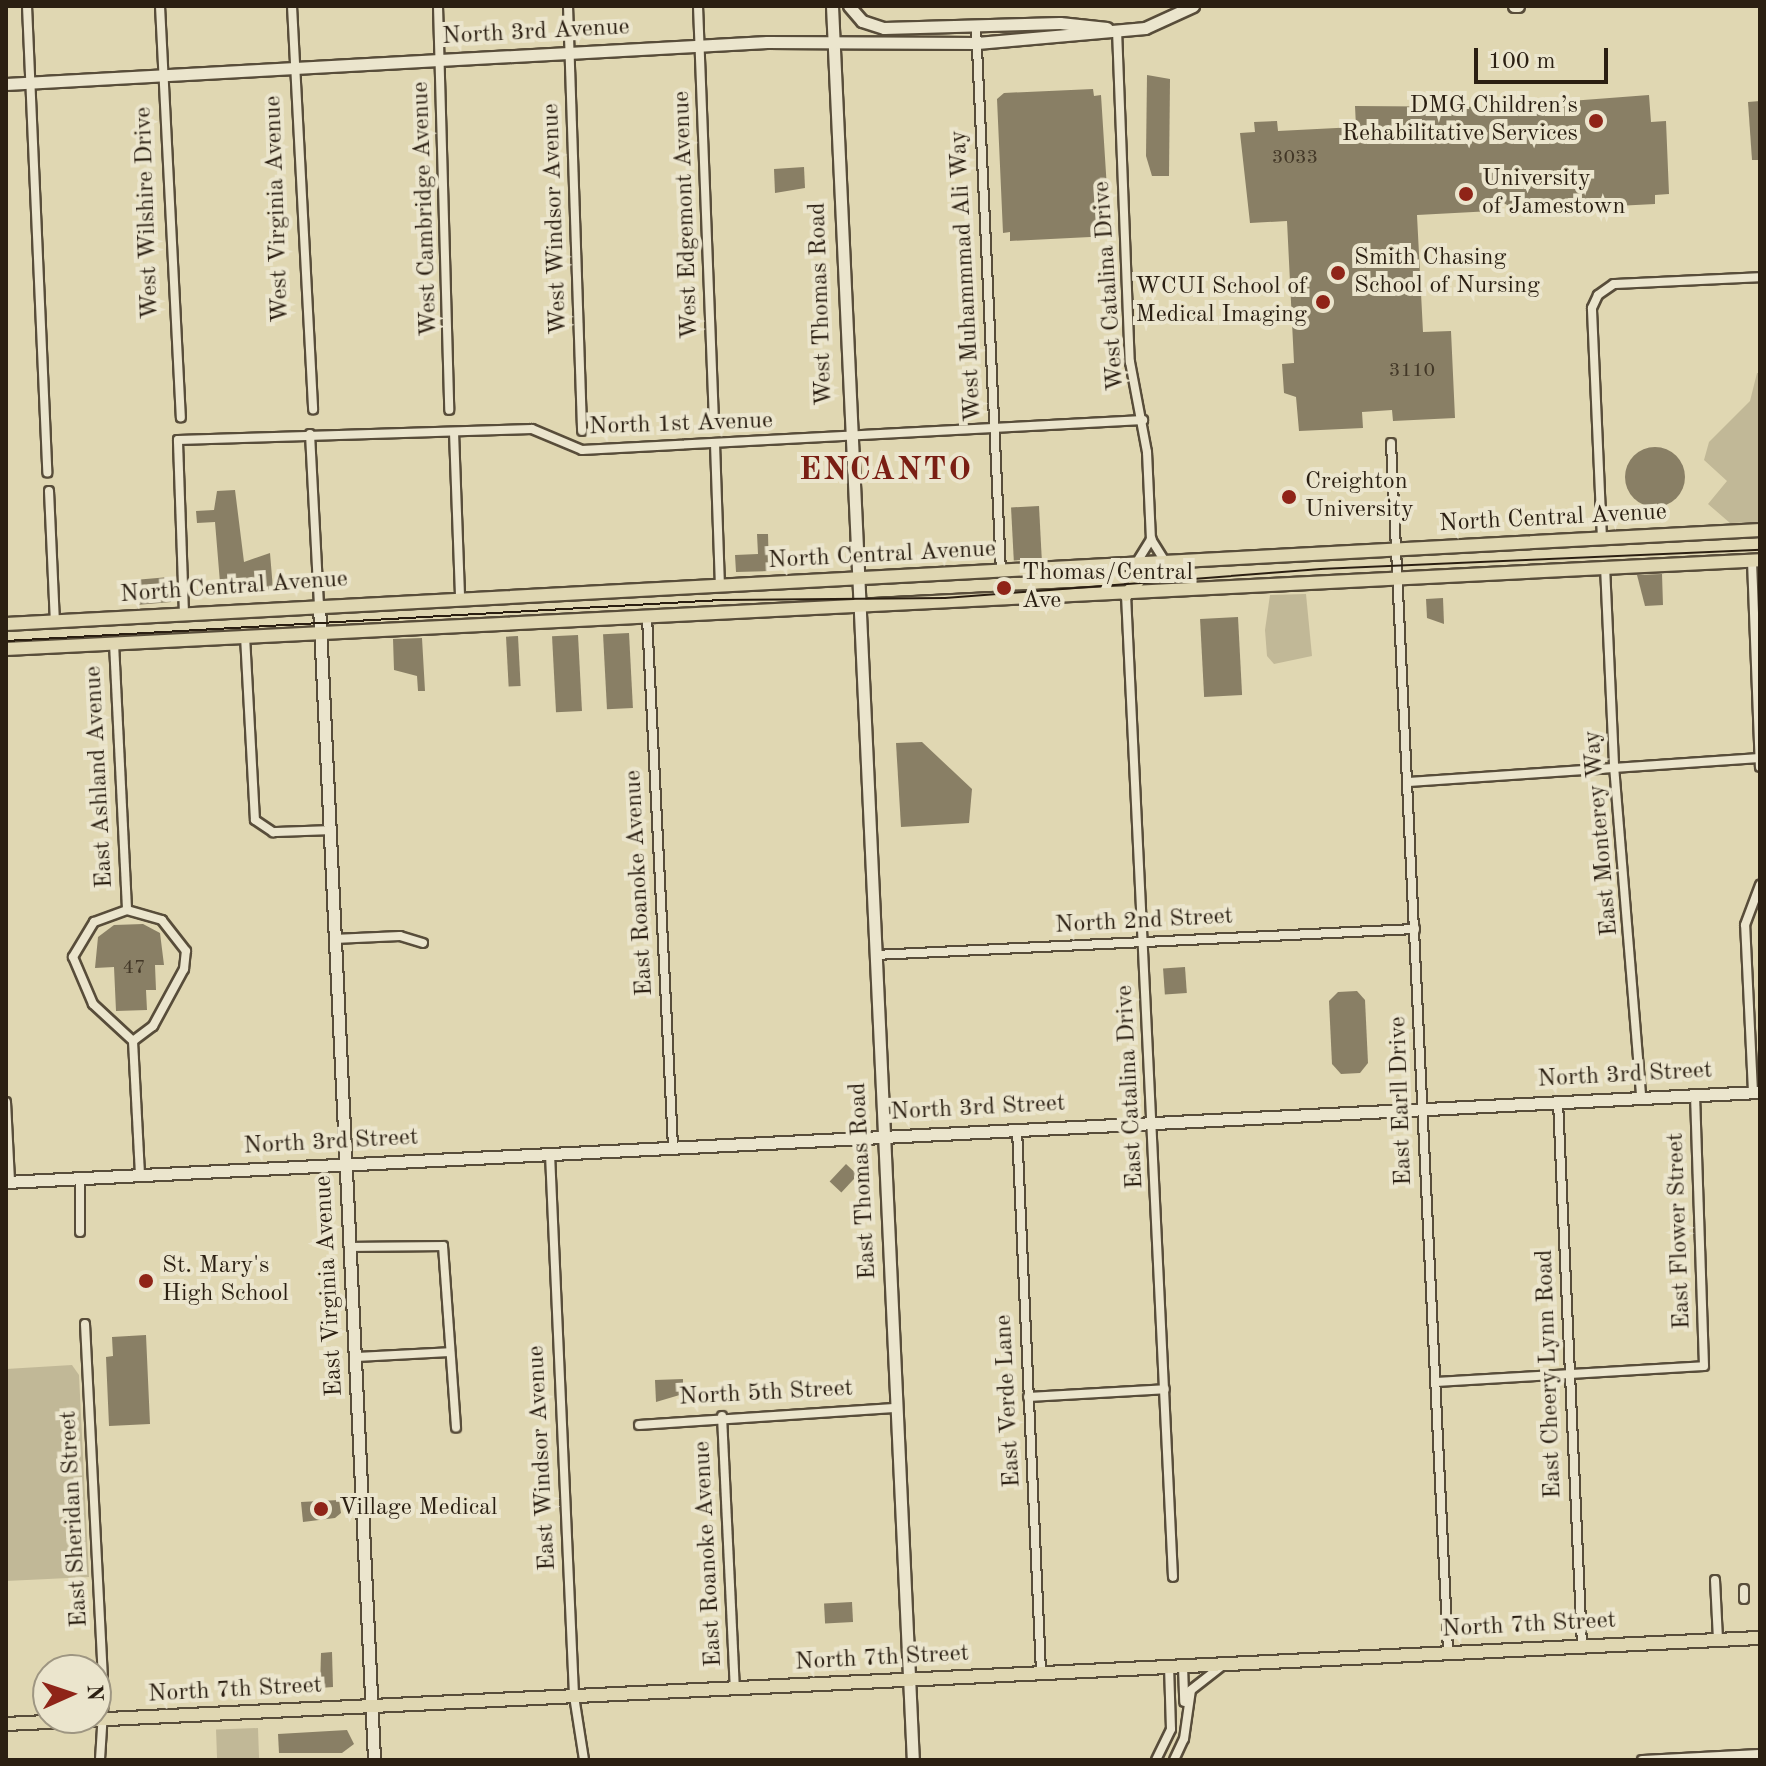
<!DOCTYPE html>
<meta charset="utf-8">
<style>
body{margin:0}
#map{position:relative;width:1766px;height:1766px;overflow:hidden;background:#e0d7b2;font-family:"Old Standard TT",serif}
div>[style]{position:absolute}
[style*='--x']{left:calc(var(--x)*1px);top:calc(var(--y)*1px);width:calc(var(--w)*1px);rotate:calc(var(--a)*1deg)}
.green>*{inset:0;background:#c1b897;transform-origin:0 0}
.building>*{inset:0;background:#897f65;transform-origin:0 0}
.round{border-radius:50%}
.roads{filter:drop-shadow(2px 0 #584d3a) drop-shadow(-2px 0 #584d3a) drop-shadow(0 2px #584d3a) drop-shadow(0 -2px #584d3a)}
.street>*{height:8px;margin:-4px;padding:0 4px;transform-origin:4px;border-radius:4px;background:#ebe5cd}
.secondary>*{height:11px;margin:-5.5px;padding:0 5.5px;transform-origin:5.5px;border-radius:5.5px;background:#ebe5cd}
.primary>*{height:12px;margin:-6px;padding:0 6px;transform-origin:6px;border-radius:6px;background:#e0d7b2}
.tram>*{height:2px;margin:-1px;padding:0 1px;transform-origin:1px;border-radius:1px;background:#2b1f12}
.dots>*{width:22px;height:22px;translate:-50% -50%;box-sizing:border-box;border:4px solid #ebe5cd;border-radius:50%}
span{translate:-50% -50%;white-space:nowrap;text-align:center;line-height:1.15;-webkit-text-stroke:8px #ebe5cd;paint-order:stroke}
.number-label{font-size:20px;color:#423727}
.number-label span{-webkit-text-stroke-width:0}
.street-label{font-size:24px;color:#2b1f12}
.poi-label{font-size:24px;color:#2b1f12}
.right{translate:-100% -50%;text-align:right}
.left{translate:0 -50%;text-align:left}
.district-label{font-size:32px;color:#7a1f14;font-weight:700;letter-spacing:2px}
.frame{position:absolute;inset:0;border:8px solid #2b1f12;pointer-events:none}
.north{position:absolute;left:32px;top:1654px;width:80px;height:80px;box-sizing:border-box;background:#ebe5cd;border:2px solid #9e9682;border-radius:50%;rotate:87deg;font-size:22px;font-weight:700;line-height:32px;text-align:center;color:#2b1f12}
.north::after{content:'';display:block;margin:auto;width:28px;height:36px;background:#8f2418;clip-path:polygon(50% 0,100% 100%,50% 72%,0 100%)}
.scale{position:absolute;left:1474px;top:48px;width:134px;height:36px;box-sizing:border-box;border:4px solid #2b1f12;border-top:0;padding-left:10px;font-size:24px;line-height:28px;white-space:nowrap;color:#2b1f12;-webkit-text-stroke:6px #ebe5cd;paint-order:stroke}
</style>
<div id="map">
<div class="green">
<div style="clip-path:polygon(1757px 373px,1760px 373px,1760px 522px,1730px 523px,1708px 504px,1727px 481px,1704px 460px,1709px 442px,1750px 401px)"></div>
<div style="clip-path:polygon(1306px 594px,1312px 656px,1274px 664px,1267px 656px,1265px 630px,1270px 595px)"></div>
<div style="clip-path:polygon(72px 1365px,79px 1375px,89px 1577px,6px 1581px,6px 1369px)"></div>
<div style="left:258px;top:1728px;width:32px;height:42px;rotate:88deg"></div>
</div>
<div class="building">
<div style="clip-path:polygon(1147px 75px,1170px 79px,1169px 176px,1152px 176px,1146px 156px)"></div>
<div style="clip-path:polygon(1093px 89px,1094px 96px,1101px 95px,1110px 236px,1010px 241px,1010px 232px,1003px 233px,997px 99px,1004px 93px)"></div>
<div style="clip-path:polygon(1649px 95px,1651px 122px,1666px 121px,1669px 194px,1655px 195px,1655px 204px,1520px 211px,1501px 202px,1492px 211px,1417px 215px,1423px 332px,1451px 331px,1455px 418px,1393px 421px,1392px 410px,1362px 412px,1363px 428px,1299px 431px,1296px 397px,1284px 393px,1282px 364px,1294px 363px,1287px 221px,1250px 223px,1240px 133px,1255px 132px,1254px 122px,1277px 121px,1278px 131px,1356px 127px,1355px 106px,1492px 107px)"></div>
<div style="clip-path:polygon(1760px 101px,1760px 160px,1752px 160px,1748px 102px)"></div>
<div style="clip-path:polygon(804px 167px,805px 188px,775px 193px,774px 169px)"></div>
<div class="round" style="left:1625px;top:447px;width:60px;height:60px"></div>
<div style="clip-path:polygon(235px 490px,244px 562px,270px 553px,273px 589px,221px 595px,215px 522px,197px 523px,196px 511px,214px 510px,217px 491px)"></div>
<div style="left:1039px;top:506px;width:53px;height:28px;rotate:87deg"></div>
<div style="clip-path:polygon(757px 534px,768px 534px,769px 571px,736px 572px,735px 555px,758px 554px)"></div>
<div style="clip-path:polygon(1662px 574px,1663px 605px,1645px 606px,1637px 575px)"></div>
<div style="left:169px;top:577px;width:25px;height:32px;rotate:85deg"></div>
<div style="clip-path:polygon(1443px 598px,1444px 624px,1427px 618px,1426px 599px)"></div>
<div style="left:1238px;top:617px;width:78px;height:38px;rotate:87deg"></div>
<div style="left:629px;top:633px;width:75px;height:26px;rotate:87deg"></div>
<div style="left:578px;top:635px;width:76px;height:26px;rotate:87deg"></div>
<div style="left:518px;top:636px;width:50px;height:12px;rotate:87deg"></div>
<div style="clip-path:polygon(422px 638px,425px 691px,418px 691px,417px 676px,394px 670px,393px 639px)"></div>
<div style="clip-path:polygon(922px 742px,972px 789px,969px 823px,901px 827px,896px 743px)"></div>
<div style="clip-path:polygon(143px 924px,160px 933px,164px 965px,155px 965px,156px 990px,146px 990px,147px 1010px,116px 1011px,114px 967px,95px 968px,98px 937px,114px 925px)"></div>
<div style="left:1185px;top:967px;width:26px;height:22px;rotate:86deg"></div>
<div style="clip-path:polygon(1357px 991px,1365px 1000px,1368px 1063px,1360px 1073px,1341px 1074px,1332px 1064px,1329px 1001px,1338px 992px)"></div>
<div style="left:846px;top:1164px;width:16px;height:24px;rotate:43deg"></div>
<div style="clip-path:polygon(146px 1335px,150px 1424px,109px 1426px,106px 1357px,113px 1356px,112px 1337px)"></div>
<div style="clip-path:polygon(683px 1379px,683px 1394px,656px 1402px,655px 1380px)"></div>
<div style="clip-path:polygon(339px 1500px,341px 1513px,335px 1518px,303px 1522px,301px 1502px)"></div>
<div style="left:852px;top:1602px;width:20px;height:28px;rotate:87deg"></div>
<div style="clip-path:polygon(332px 1652px,333px 1687px,320px 1688px,321px 1653px)"></div>
<div style="clip-path:polygon(347px 1730px,354px 1744px,342px 1753px,279px 1753px,278px 1734px)"></div>
</div>
<div class="roads">
<div class="street">
<div style="--x:27;--y:6;--w:467;--a:87.5"></div>
<div style="--x:160;--y:6;--w:412;--a:87.1"></div>
<div style="--x:292;--y:6;--w:404;--a:87"></div>
<div style="--x:438;--y:6;--w:404;--a:88.4"></div>
<div style="--x:568;--y:6;--w:425;--a:88.1"></div>
<div style="--x:698;--y:6;--w:416;--a:87.8"></div>
<div style="--x:976;--y:26;--w:547;--a:87.38"></div>
<div style="--x:1117;--y:30;--w:332;--a:87.8"></div>
<div style="--x:1130;--y:362;--w:92;--a:79.3"></div>
<div style="--x:1147;--y:452;--w:87;--a:87.4"></div>
<div style="--x:1151;--y:539;--w:26;--a:58"></div>
<div style="--x:454;--y:432;--w:165;--a:87.9"></div>
<div style="--x:310;--y:434;--w:171;--a:87"></div>
<div style="--x:1391;--y:443;--w:1210;--a:87.3"></div>
<div style="--x:715;--y:444;--w:143;--a:88"></div>
<div style="--x:49;--y:491;--w:130;--a:87.4"></div>
<div style="--x:1602;--y:539;--w:231;--a:-92.5"></div>
<div style="--x:1592;--y:308;--w:14;--a:-65"></div>
<div style="--x:1598;--y:295;--w:19;--a:-35"></div>
<div style="--x:1614;--y:284;--w:146;--a:-2.7"></div>
<div style="--x:1752;--y:561;--w:206;--a:87.8"></div>
<div style="--x:1135;--y:565;--w:31;--a:-58"></div>
<div style="--x:1605;--y:566;--w:200;--a:87.4"></div>
<div style="--x:1614;--y:766;--w:332;--a:85.3"></div>
<div style="--x:1126;--y:595;--w:983;--a:87.26"></div>
<div style="--x:184;--y:614;--w:174;--a:-92"></div>
<div style="--x:178;--y:440;--w:354;--a:-1.8"></div>
<div style="--x:532;--y:429;--w:54;--a:22.8"></div>
<div style="--x:582;--y:450;--w:562;--a:-3.06"></div>
<div style="--x:647;--y:617;--w:530;--a:87.19"></div>
<div style="--x:245;--y:636;--w:184;--a:86.9"></div>
<div style="--x:255;--y:820;--w:22;--a:34"></div>
<div style="--x:273;--y:832;--w:56;--a:-2"></div>
<div style="--x:114;--y:643;--w:267;--a:87.2"></div>
<div style="--x:1409;--y:782;--w:351;--a:-3.9"></div>
<div style="--x:334;--y:939;--w:66;--a:-2.6"></div>
<div style="--x:400;--y:936;--w:24;--a:17"></div>
<div style="--x:875;--y:955;--w:541;--a:-2.76"></div>
<div style="--x:133;--y:1041;--w:25;--a:-37"></div>
<div style="--x:153;--y:1026;--w:65;--a:-61.5"></div>
<div style="--x:184;--y:969;--w:18;--a:-84"></div>
<div style="--x:186;--y:951;--w:39;--a:-128"></div>
<div style="--x:162;--y:920;--w:36;--a:-164"></div>
<div style="--x:127;--y:910;--w:35;--a:160"></div>
<div style="--x:94;--y:922;--w:41;--a:121"></div>
<div style="--x:73;--y:957;--w:51;--a:66.9"></div>
<div style="--x:93;--y:1004;--w:54;--a:42.8"></div>
<div style="--x:133;--y:1041;--w:134;--a:87"></div>
<div style="--x:1753;--y:1092;--w:167;--a:-92.7"></div>
<div style="--x:1745;--y:925;--w:43;--a:-69.4"></div>
<div style="--x:1558;--y:1101;--w:546;--a:87.48"></div>
<div style="--x:6;--y:1102;--w:80;--a:87.1"></div>
<div style="--x:1017;--y:1129;--w:544;--a:87.47"></div>
<div style="--x:550;--y:1154;--w:543;--a:87.46"></div>
<div style="--x:574;--y:1696;--w:65;--a:81.1"></div>
<div style="--x:80;--y:1178;--w:54;--a:90"></div>
<div style="--x:350;--y:1247;--w:93;--a:-0.6"></div>
<div style="--x:443;--y:1246;--w:182;--a:85.9"></div>
<div style="--x:85;--y:1324;--w:372;--a:87.1"></div>
<div style="--x:104;--y:1696;--w:64;--a:93.6"></div>
<div style="--x:356;--y:1357;--w:94;--a:-3"></div>
<div style="--x:1436;--y:1382;--w:268;--a:-3.4"></div>
<div style="--x:1704;--y:1366;--w:271;--a:-91.9"></div>
<div style="--x:1028;--y:1397;--w:137;--a:-3.3"></div>
<div style="--x:722;--y:1416;--w:273;--a:87.3"></div>
<div style="--x:639;--y:1425;--w:259;--a:-3.8"></div>
<div style="--x:1715;--y:1580;--w:60;--a:87.1"></div>
<div style="--x:1744;--y:1589;--w:10;--a:90"></div>
<div style="--x:1183;--y:1666;--w:36;--a:88"></div>
<div style="--x:1156;--y:1760;--w:34;--a:-64"></div>
<div style="--x:1171;--y:1729;--w:63;--a:-91.8"></div>
<div style="--x:1174;--y:1760;--w:23;--a:-65"></div>
<div style="--x:1184;--y:1739;--w:49;--a:-81.9"></div>
<div style="--x:1191;--y:1690;--w:39;--a:-38"></div>
<div style="--x:1642;--y:1760;--w:118;--a:-2.9"></div>
</div>
<div class="secondary">
<div style="--x:832;--y:6;--w:1756;--a:87.36"></div>
<div style="--x:849;--y:6;--w:20;--a:49"></div>
<div style="--x:862;--y:21;--w:23;--a:18"></div>
<div style="--x:884;--y:28;--w:176;--a:-1.6"></div>
<div style="--x:1060;--y:23;--w:47;--a:6.1"></div>
<div style="--x:1514;--y:6;--w:4;--a:0"></div>
<div style="--x:6;--y:84;--w:762;--a:-3.16"></div>
<div style="--x:767;--y:42;--w:210;--a:0.3"></div>
<div style="--x:977;--y:43;--w:169;--a:-5.1"></div>
<div style="--x:1145;--y:28;--w:53;--a:-24.6"></div>
<div style="--x:319;--y:605;--w:1156;--a:87.27"></div>
<div style="--x:6;--y:1182;--w:1756;--a:-2.94"></div>
</div>
<div class="primary">
<div style="--x:1126;--y:595;--w:25;--a:-50"></div>
<div style="--x:1142;--y:576;--w:19;--a:-16"></div>
<div style="--x:6;--y:624;--w:1757;--a:-3.07"></div>
<div style="--x:6;--y:649;--w:1756;--a:-2.9"></div>
<div style="--x:6;--y:1724;--w:1756;--a:-2.81"></div>
</div>
</div>
<div class="tram">
<div style="--x:6;--y:641;--w:717;--a:-3.28"></div>
<div style="--x:722;--y:600;--w:223;--a:-0.5"></div>
<div style="--x:945;--y:598;--w:377;--a:-4.4"></div>
<div style="--x:1321;--y:569;--w:439;--a:-2.5"></div>
</div>
<div class="dots">
<div style="left:1596px;top:121px;background:#8f2418"></div>
<div style="left:1466px;top:194px;background:#8f2418"></div>
<div style="left:1338px;top:273px;background:#8f2418"></div>
<div style="left:1323px;top:302px;background:#8f2418"></div>
<div style="left:1289px;top:497px;background:#8f2418"></div>
<div style="left:1004px;top:588px;background:#8f2418"></div>
<div style="left:146px;top:1281px;background:#8f2418"></div>
<div style="left:321px;top:1509px;background:#8f2418"></div>
</div>
<div class="number-label">
<span style="left:1295px;top:158px">3033</span>
<span style="left:1412px;top:371px">3110</span>
<span style="left:134px;top:968px">47</span>
</div>
<div class="street-label">
<span style="left:536px;top:33px;rotate:-3deg">North 3rd Avenue</span>
<span style="left:278px;top:209px;rotate:-92deg">West Virginia Avenue</span>
<span style="left:426px;top:209px;rotate:-92deg">West Cambridge Avenue</span>
<span style="left:148px;top:213px;rotate:-92deg">West Wilshire Drive</span>
<span style="left:687px;top:215px;rotate:-92deg">West Edgemont Avenue</span>
<span style="left:556px;top:219px;rotate:-92deg">West Windsor Avenue</span>
<span style="left:967px;top:276px;rotate:-93deg">West Muhammmad Ali Way</span>
<span style="left:1110px;top:286px;rotate:-94deg">West Catalina Drive</span>
<span style="left:822px;top:304px;rotate:-92deg">West Thomas Road</span>
<span style="left:681px;top:425px;rotate:-2deg">North 1st Avenue</span>
<span style="left:1553px;top:519px;rotate:-3deg">North Central Avenue</span>
<span style="left:882px;top:556px;rotate:-3deg">North Central Avenue</span>
<span style="left:234px;top:588px;rotate:-4deg">North Central Avenue</span>
<span style="left:100px;top:777px;rotate:-93deg">East Ashland Avenue</span>
<span style="left:1602px;top:833px;rotate:-95deg">East Monterey Way</span>
<span style="left:640px;top:883px;rotate:-93deg">East Roanoke Avenue</span>
<span style="left:1144px;top:922px;rotate:-3deg">North 2nd Street</span>
<span style="left:1625px;top:1076px;rotate:-3deg">North 3rd Street</span>
<span style="left:1131px;top:1087px;rotate:-93deg">East Catalina Drive</span>
<span style="left:1402px;top:1101px;rotate:-92deg">East Earll Drive</span>
<span style="left:978px;top:1109px;rotate:-3deg">North 3rd Street</span>
<span style="left:331px;top:1143px;rotate:-3deg">North 3rd Street</span>
<span style="left:864px;top:1181px;rotate:-93deg">East Thomas Road</span>
<span style="left:1680px;top:1231px;rotate:-92deg">East Flower Street</span>
<span style="left:330px;top:1286px;rotate:-93deg">East Virginia Avenue</span>
<span style="left:1550px;top:1374px;rotate:-92deg">East Cheery Lynn Road</span>
<span style="left:766px;top:1394px;rotate:-3deg">North 5th Street</span>
<span style="left:1009px;top:1401px;rotate:-93deg">East Verde Lane</span>
<span style="left:543px;top:1458px;rotate:-93deg">East Windsor Avenue</span>
<span style="left:75px;top:1519px;rotate:-93deg">East Sheridan Street</span>
<span style="left:709px;top:1554px;rotate:-93deg">East Roanoke Avenue</span>
<span style="left:1529px;top:1626px;rotate:-3deg">North 7th Street</span>
<span style="left:882px;top:1659px;rotate:-3deg">North 7th Street</span>
<span style="left:235px;top:1691px;rotate:-3deg">North 7th Street</span>
</div>
<div class="poi-label">
<span class="right" style="left:1578px;top:121px">DMG Children’s<br>Rehabilitative Services</span>
<span class="left" style="left:1482px;top:194px">University<br>of Jamestown</span>
<span class="left" style="left:1354px;top:273px">Smith Chasing<br>School of Nursing</span>
<span class="right" style="left:1307px;top:302px">WCUI School of<br>Medical Imaging</span>
<span class="left" style="left:1305px;top:497px">Creighton<br>University</span>
<span class="left" style="left:1022px;top:588px">Thomas/Central<br>Ave</span>
<span class="left" style="left:162px;top:1281px">St. Mary's<br>High School</span>
<span class="left" style="left:339px;top:1509px">Village Medical</span>
</div>
<div class="district-label">
<span style="left:886px;top:471px">ENCANTO</span>
</div>
<div class="frame"></div>
<div class="north">N</div>
<div class="scale">100 m</div>
</div>
